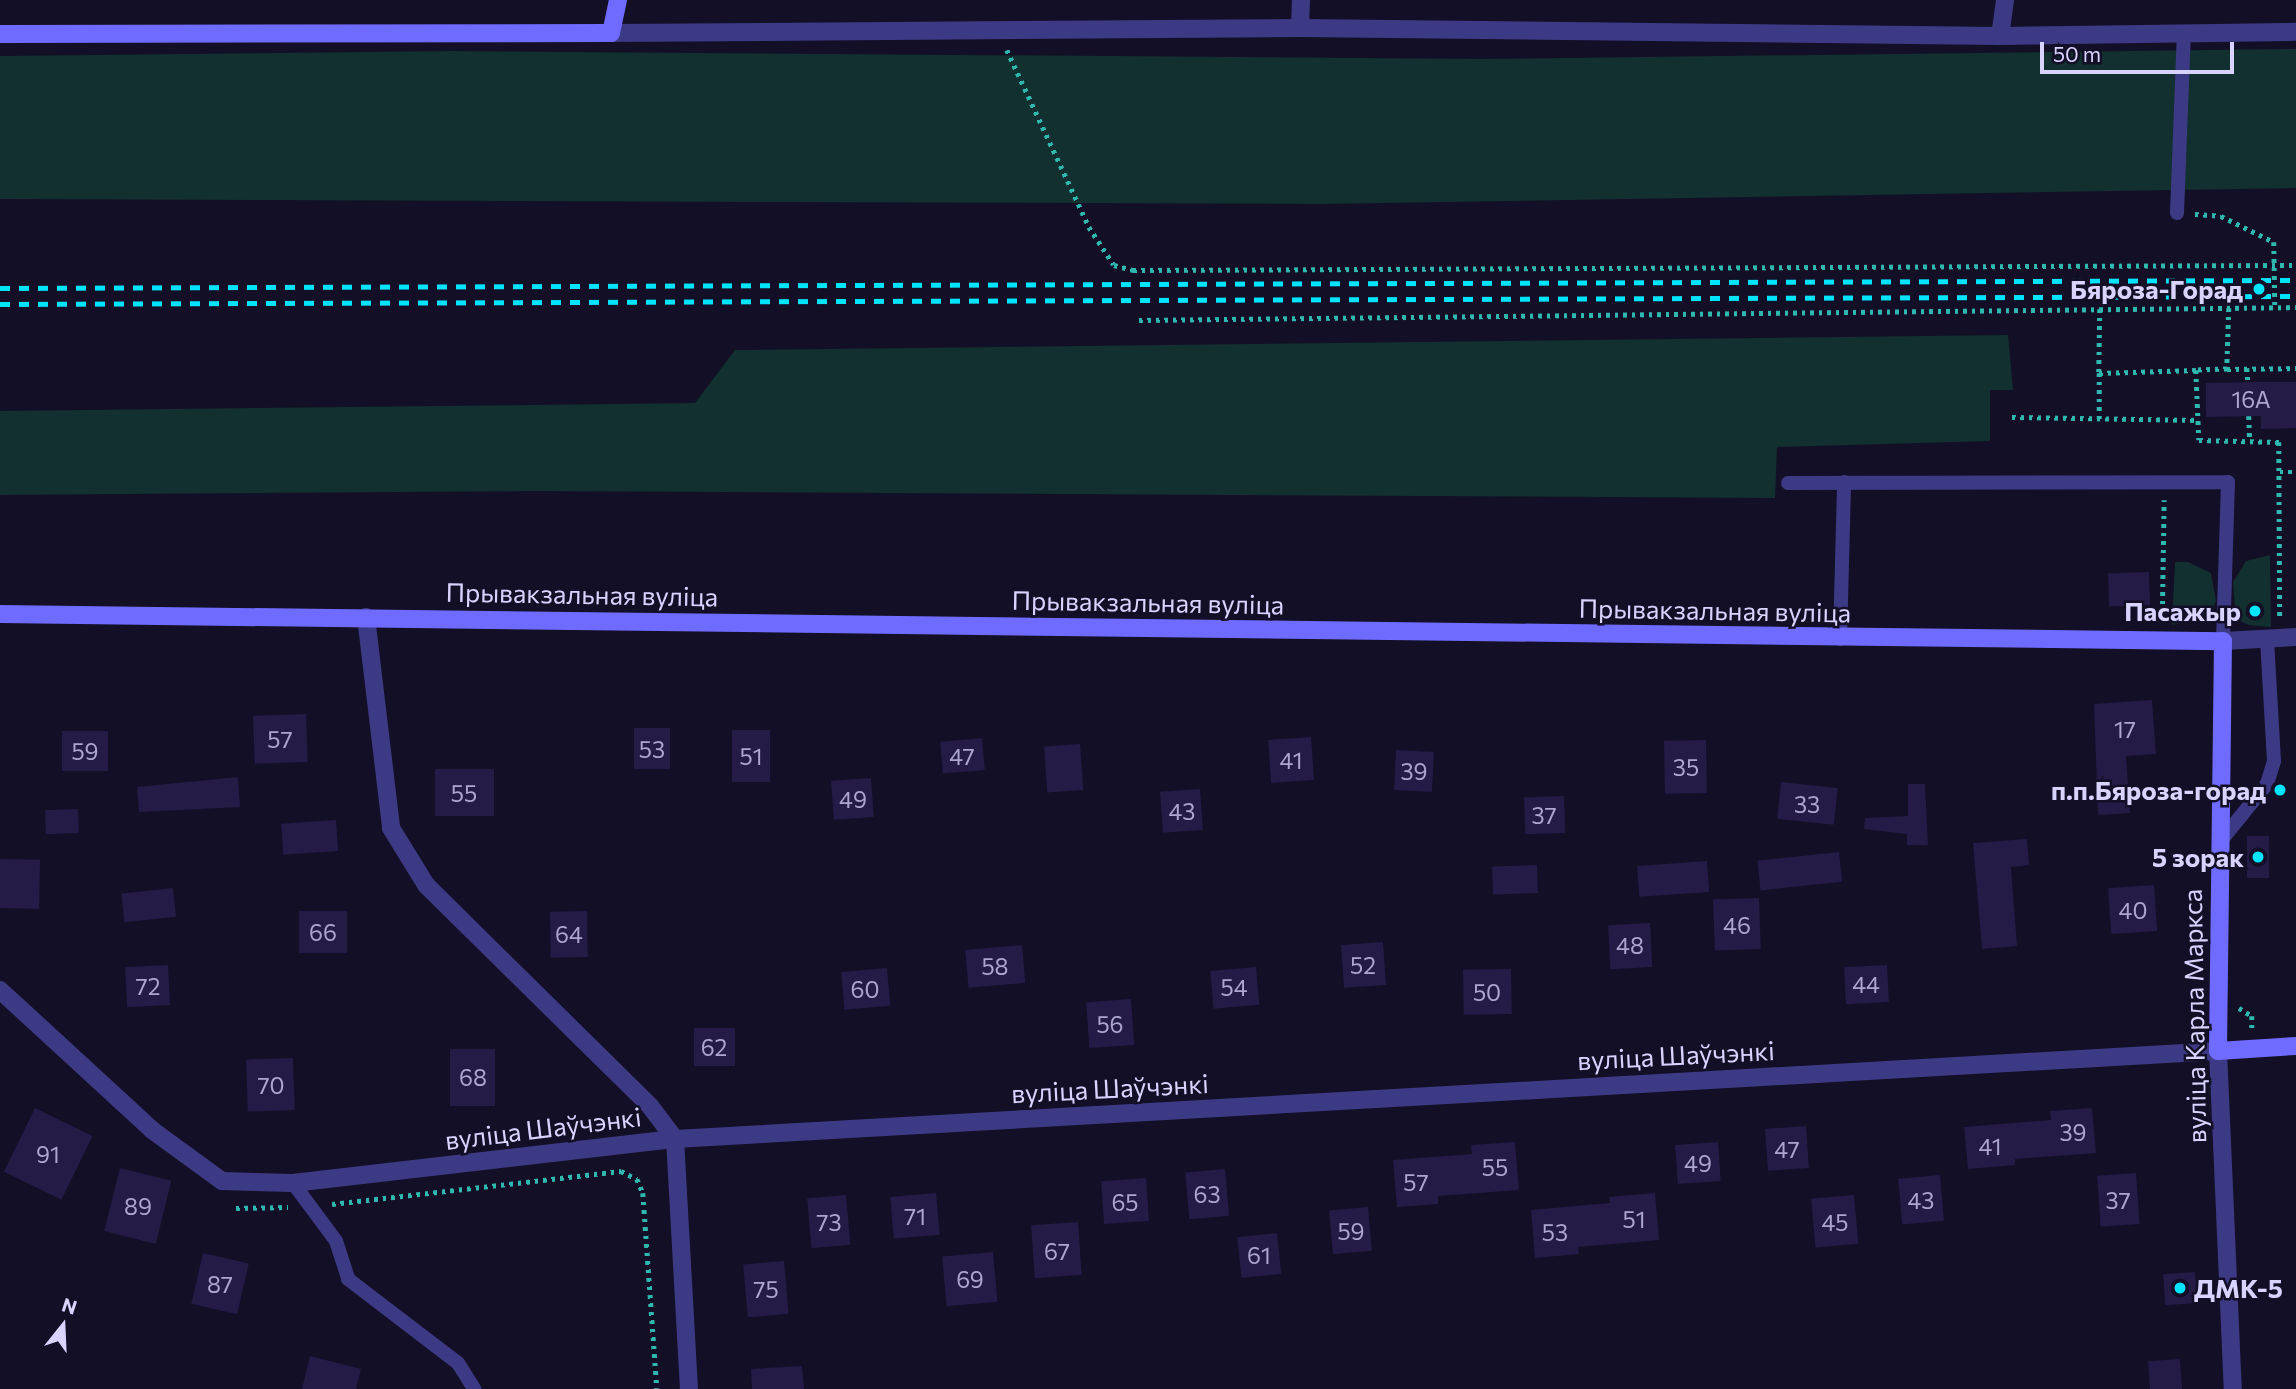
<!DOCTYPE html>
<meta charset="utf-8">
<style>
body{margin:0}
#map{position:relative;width:2296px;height:1389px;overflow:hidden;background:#130f26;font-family:Commissioner,sans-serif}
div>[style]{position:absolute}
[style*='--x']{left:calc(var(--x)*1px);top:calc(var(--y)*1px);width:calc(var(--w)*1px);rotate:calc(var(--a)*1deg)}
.green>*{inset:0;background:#12302f}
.building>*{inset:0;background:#241b47;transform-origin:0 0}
.path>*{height:4.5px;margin-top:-2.25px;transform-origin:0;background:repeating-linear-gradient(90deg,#2fb8b0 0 3.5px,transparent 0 8.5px)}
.lane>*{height:14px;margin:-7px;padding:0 7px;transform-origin:7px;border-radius:7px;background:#3d3a85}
.street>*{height:18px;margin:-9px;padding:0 9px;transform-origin:9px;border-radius:9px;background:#3d3a85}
.secondary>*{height:18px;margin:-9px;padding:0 9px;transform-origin:9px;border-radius:9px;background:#6f6bff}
.rail>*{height:5px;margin-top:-2.5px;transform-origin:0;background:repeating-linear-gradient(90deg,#00e5ff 0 10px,transparent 0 19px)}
.dots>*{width:19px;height:19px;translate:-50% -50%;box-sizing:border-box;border:4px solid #130f26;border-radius:50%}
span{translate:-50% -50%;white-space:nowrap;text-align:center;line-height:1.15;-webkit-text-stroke:5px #130f26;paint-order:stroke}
.number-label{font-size:23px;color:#aca6d1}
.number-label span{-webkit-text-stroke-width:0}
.poi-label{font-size:26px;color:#d9d4ff;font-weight:700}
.right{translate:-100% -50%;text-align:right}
.left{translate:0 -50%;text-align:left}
.street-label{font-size:26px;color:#d9d4ff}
.north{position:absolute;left:28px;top:1291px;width:70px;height:70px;-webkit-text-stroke:5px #130f26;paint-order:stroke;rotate:18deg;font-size:19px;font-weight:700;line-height:28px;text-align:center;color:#d9d4ff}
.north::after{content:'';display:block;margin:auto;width:24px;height:32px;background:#d9d4ff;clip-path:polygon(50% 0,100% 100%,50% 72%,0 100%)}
.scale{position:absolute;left:2040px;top:42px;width:194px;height:32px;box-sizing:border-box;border:4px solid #d9d4ff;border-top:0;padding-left:9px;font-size:21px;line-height:24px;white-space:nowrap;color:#d9d4ff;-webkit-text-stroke:5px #130f26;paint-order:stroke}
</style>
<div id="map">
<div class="green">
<div style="clip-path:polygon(2296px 49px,2296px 188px,1322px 204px,0 199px,0 56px,452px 51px,1484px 59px)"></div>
<div style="clip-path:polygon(2008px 335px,2013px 390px,1990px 390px,1990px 441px,1777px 447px,1775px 498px,535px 491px,0 495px,0 411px,695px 403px,735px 350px)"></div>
<div style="clip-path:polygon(2270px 555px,2271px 627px,2249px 625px,2236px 619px,2233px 582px,2246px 561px)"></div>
<div style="clip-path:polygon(2175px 562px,2188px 562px,2211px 573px,2216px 601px,2209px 618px,2172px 625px)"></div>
</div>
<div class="building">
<div style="clip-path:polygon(2260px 382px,2296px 382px,2296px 428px,2261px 429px,2261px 416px,2206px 417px,2206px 383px)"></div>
<div style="left:2149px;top:572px;width:33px;height:41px;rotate:88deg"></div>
<div style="clip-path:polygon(2152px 700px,2156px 754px,2126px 756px,2130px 813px,2098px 815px,2094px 704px)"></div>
<div style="left:306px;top:714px;width:48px;height:53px;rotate:88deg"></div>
<div style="left:634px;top:728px;width:36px;height:41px"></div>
<div style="left:732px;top:730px;width:38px;height:52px"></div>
<div style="left:62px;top:731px;width:46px;height:40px"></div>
<div style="left:1311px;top:737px;width:43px;height:43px;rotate:86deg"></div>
<div style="left:982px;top:738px;width:32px;height:42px;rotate:85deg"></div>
<div style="left:1706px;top:740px;width:53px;height:42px;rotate:89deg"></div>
<div style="left:1080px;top:744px;width:46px;height:36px;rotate:86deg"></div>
<div style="left:1396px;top:750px;width:38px;height:40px;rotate:3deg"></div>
<div style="left:435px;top:769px;width:59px;height:47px"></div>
<div style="clip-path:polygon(238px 777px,240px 807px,139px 812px,137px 787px)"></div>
<div style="left:871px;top:778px;width:39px;height:40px;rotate:86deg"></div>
<div style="left:1781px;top:782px;width:57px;height:37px;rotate:6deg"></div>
<div style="clip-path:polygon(1908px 784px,1925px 784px,1928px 845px,1907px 845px,1907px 834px,1864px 829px,1865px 818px,1908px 816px)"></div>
<div style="left:1200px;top:789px;width:41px;height:40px;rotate:86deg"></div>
<div style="left:1564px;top:796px;width:37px;height:40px;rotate:88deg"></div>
<div style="left:78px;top:809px;width:24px;height:33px;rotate:88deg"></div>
<div style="left:336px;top:820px;width:31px;height:55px;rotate:86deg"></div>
<div style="left:2247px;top:836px;width:22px;height:42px"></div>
<div style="clip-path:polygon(2027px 839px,2029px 865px,2011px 867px,2017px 946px,1982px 949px,1973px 843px)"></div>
<div style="left:1839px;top:852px;width:30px;height:82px;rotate:84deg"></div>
<div style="left:0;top:859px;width:40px;height:49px;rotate:1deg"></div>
<div style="left:1707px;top:861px;width:31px;height:70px;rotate:86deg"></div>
<div style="left:1537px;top:865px;width:28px;height:45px;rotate:88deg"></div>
<div style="left:2154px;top:885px;width:46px;height:46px;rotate:86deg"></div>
<div style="left:173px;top:888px;width:29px;height:52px;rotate:84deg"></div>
<div style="left:1759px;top:898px;width:51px;height:46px;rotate:88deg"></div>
<div style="left:299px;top:911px;width:48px;height:42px"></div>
<div style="left:587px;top:911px;width:46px;height:37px;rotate:89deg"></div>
<div style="left:1650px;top:923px;width:44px;height:42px;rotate:87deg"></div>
<div style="left:1383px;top:942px;width:43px;height:42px;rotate:86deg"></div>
<div style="left:1022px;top:945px;width:38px;height:57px;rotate:85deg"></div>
<div style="left:168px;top:965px;width:40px;height:43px;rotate:87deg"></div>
<div style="left:1887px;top:965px;width:37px;height:43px;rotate:87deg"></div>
<div style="left:1256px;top:967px;width:38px;height:46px;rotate:85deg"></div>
<div style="left:887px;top:968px;width:38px;height:46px;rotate:85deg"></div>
<div style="left:1511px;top:969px;width:45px;height:48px;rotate:89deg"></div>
<div style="left:1131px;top:999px;width:46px;height:45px;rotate:86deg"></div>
<div style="left:694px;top:1028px;width:41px;height:38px"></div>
<div style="left:450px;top:1049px;width:45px;height:57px"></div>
<div style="left:293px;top:1058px;width:52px;height:47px;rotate:88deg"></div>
<div style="left:35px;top:1108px;width:64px;height:71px;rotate:26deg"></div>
<div style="clip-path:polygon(2092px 1108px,2096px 1153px,2015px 1159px,2015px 1165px,1968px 1169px,1964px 1127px,2051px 1120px,2050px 1111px)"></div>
<div style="left:1806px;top:1126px;width:42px;height:41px;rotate:86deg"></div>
<div style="clip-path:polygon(1515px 1142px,1519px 1190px,1438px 1196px,1438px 1204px,1397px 1207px,1393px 1160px,1472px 1154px,1471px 1145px)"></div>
<div style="left:1718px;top:1142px;width:39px;height:43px;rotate:86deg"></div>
<div style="left:120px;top:1168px;width:53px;height:65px;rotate:14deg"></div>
<div style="left:1225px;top:1169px;width:47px;height:40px;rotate:85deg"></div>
<div style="left:2136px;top:1173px;width:51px;height:39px;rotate:86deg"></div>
<div style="left:1940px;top:1175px;width:46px;height:42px;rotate:85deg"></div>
<div style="left:1146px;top:1178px;width:43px;height:45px;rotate:86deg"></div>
<div style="left:936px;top:1193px;width:42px;height:46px;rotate:85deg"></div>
<div style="clip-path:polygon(1655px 1193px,1659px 1240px,1578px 1247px,1579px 1254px,1535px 1258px,1531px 1210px,1610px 1203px,1609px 1197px)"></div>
<div style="left:846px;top:1195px;width:50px;height:39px;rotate:85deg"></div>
<div style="left:1854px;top:1195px;width:49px;height:43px;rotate:85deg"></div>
<div style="left:1368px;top:1207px;width:44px;height:39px;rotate:85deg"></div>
<div style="left:1078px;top:1222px;width:53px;height:47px;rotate:86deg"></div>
<div style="left:1277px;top:1233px;width:41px;height:40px;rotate:84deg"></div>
<div style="left:993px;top:1252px;width:50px;height:51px;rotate:85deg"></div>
<div style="left:203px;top:1253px;width:47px;height:52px;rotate:13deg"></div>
<div style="left:784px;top:1261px;width:53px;height:41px;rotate:85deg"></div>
<div style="left:2195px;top:1272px;width:31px;height:32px;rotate:86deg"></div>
<div style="clip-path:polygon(310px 1356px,361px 1369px,356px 1389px,302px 1389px)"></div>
<div style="left:2180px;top:1359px;width:30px;height:32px;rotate:86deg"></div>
<div style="clip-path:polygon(802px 1366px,804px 1389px,752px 1389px,751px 1369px)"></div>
</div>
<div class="path">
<div style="--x:1007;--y:50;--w:195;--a:65.1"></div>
<div style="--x:1089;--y:227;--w:45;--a:56.7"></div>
<div style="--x:1114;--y:265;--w:20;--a:15"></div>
<div style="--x:1133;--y:270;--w:1163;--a:-0.25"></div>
<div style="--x:2195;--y:214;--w:26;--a:4"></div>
<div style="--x:2221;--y:216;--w:59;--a:26.1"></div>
<div style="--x:2274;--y:242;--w:65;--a:89.1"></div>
<div style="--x:2229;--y:308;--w:61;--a:91.9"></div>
<div style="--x:2227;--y:369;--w:31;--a:178"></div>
<div style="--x:2196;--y:370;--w:70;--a:87.5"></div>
<div style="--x:2199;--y:440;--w:80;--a:1.4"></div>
<div style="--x:2279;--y:442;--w:176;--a:89.7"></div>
<div style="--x:2100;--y:309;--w:64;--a:90.9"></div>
<div style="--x:2099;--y:373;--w:97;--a:-1.8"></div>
<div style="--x:1139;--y:320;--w:1157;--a:-0.64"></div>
<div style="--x:2247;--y:368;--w:14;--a:86"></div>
<div style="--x:2227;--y:369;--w:69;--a:-0.8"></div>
<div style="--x:2249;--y:416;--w:24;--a:88"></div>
<div style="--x:2012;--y:417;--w:186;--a:0.9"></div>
<div style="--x:2099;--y:419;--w:46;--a:-90"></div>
<div style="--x:2280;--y:472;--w:16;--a:0"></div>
<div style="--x:2162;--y:621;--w:121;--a:-89.1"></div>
<div style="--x:2239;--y:1008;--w:15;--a:32"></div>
<div style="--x:2252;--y:1016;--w:14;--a:90"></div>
<div style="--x:332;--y:1204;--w:291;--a:-6.5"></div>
<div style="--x:621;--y:1171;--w:18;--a:27"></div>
<div style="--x:637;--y:1179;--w:15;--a:67"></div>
<div style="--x:643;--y:1193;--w:196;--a:85.9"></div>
<div style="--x:236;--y:1208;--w:52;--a:-1.1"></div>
</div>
<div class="lane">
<div style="--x:2177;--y:213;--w:180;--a:-87.8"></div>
<div style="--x:1788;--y:483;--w:440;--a:-0.1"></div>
<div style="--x:2228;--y:482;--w:159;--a:91.8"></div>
<div style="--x:1840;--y:639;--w:157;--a:-88.5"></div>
<div style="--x:2219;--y:843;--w:76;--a:-50.9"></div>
<div style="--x:2267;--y:784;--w:24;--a:-73"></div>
<div style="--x:2274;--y:761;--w:123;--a:-93.3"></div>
<div style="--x:293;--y:1183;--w:72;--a:53.4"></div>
<div style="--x:336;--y:1241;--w:40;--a:72"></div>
<div style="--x:348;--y:1279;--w:138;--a:37.4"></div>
<div style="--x:458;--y:1363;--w:31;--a:58"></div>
</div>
<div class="street">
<div style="--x:1300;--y:28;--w:28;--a:-88"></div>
<div style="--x:611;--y:33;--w:689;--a:-0.42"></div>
<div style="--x:1300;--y:28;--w:700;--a:0.65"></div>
<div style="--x:2000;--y:36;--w:296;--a:-0.8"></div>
<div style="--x:2000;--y:36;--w:36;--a:-82"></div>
<div style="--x:366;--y:617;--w:212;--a:83.2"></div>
<div style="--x:391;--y:828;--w:67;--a:58.4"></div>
<div style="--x:426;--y:885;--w:315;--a:44.6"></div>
<div style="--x:650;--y:1106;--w:41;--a:52.9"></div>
<div style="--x:675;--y:1139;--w:250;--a:86.8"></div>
<div style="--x:2223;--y:641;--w:73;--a:-3.1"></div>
<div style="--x:0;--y:990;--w:207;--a:42.6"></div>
<div style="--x:152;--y:1130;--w:87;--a:36.1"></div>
<div style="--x:222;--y:1181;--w:71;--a:1.6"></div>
<div style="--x:293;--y:1183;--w:385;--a:-6.6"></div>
<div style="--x:675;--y:1139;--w:1546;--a:-3.26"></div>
<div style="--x:2218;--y:1051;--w:338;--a:87.5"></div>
</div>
<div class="secondary">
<div style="--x:0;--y:34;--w:611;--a:-0.09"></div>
<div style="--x:611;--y:33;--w:34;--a:-78"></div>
<div style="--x:0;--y:614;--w:2223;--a:0.7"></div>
<div style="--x:2223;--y:641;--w:410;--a:90.7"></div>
<div style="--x:2218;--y:1051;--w:78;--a:-3.7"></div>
</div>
<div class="rail">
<div style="--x:0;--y:288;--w:2296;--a:-0.2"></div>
<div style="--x:0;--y:304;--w:2296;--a:-0.2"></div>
</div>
<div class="dots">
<div style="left:2259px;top:289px;background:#00e5ff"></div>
<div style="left:2255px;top:611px;background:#00e5ff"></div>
<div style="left:2280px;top:790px;background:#00e5ff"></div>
<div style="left:2258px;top:857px;background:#00e5ff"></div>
<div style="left:2180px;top:1288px;background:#00e5ff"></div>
</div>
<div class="number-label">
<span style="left:2251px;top:399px">16А</span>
<span style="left:2125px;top:729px">17</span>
<span style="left:280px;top:739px">57</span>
<span style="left:652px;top:749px">53</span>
<span style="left:85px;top:751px">59</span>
<span style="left:751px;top:756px">51</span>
<span style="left:962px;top:756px">47</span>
<span style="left:1291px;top:760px">41</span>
<span style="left:1686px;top:767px">35</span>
<span style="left:1414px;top:771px">39</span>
<span style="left:464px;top:793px">55</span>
<span style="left:853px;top:799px">49</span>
<span style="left:1807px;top:804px">33</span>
<span style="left:1182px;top:811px">43</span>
<span style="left:1544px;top:815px">37</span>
<span style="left:2133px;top:910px">40</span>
<span style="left:1737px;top:925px">46</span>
<span style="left:323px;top:932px">66</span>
<span style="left:569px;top:934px">64</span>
<span style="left:1630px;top:945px">48</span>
<span style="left:1363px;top:965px">52</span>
<span style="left:995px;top:966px">58</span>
<span style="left:1866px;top:984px">44</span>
<span style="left:148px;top:986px">72</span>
<span style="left:1234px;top:987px">54</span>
<span style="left:865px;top:989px">60</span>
<span style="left:1487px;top:992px">50</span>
<span style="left:1110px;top:1024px">56</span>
<span style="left:714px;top:1047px">62</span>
<span style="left:473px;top:1077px">68</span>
<span style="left:271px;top:1085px">70</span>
<span style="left:2073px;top:1132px">39</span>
<span style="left:1990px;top:1146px">41</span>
<span style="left:1787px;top:1149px">47</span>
<span style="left:48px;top:1154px">91</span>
<span style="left:1698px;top:1163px">49</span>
<span style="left:1495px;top:1167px">55</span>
<span style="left:1416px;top:1182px">57</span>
<span style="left:1207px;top:1194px">63</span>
<span style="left:1921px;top:1200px">43</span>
<span style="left:2118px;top:1200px">37</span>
<span style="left:1125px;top:1202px">65</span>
<span style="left:138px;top:1206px">89</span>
<span style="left:915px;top:1216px">71</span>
<span style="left:1634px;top:1219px">51</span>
<span style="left:829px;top:1222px">73</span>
<span style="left:1835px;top:1222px">45</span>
<span style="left:1351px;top:1231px">59</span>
<span style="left:1555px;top:1232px">53</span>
<span style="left:1057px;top:1251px">67</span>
<span style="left:1259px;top:1255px">61</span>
<span style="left:970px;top:1279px">69</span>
<span style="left:220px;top:1284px">87</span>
<span style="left:766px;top:1289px">75</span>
</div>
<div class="poi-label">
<span class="right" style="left:2243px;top:289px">Бяроза-Горад</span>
<span class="right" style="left:2241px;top:611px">Пасажыр</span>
<span class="right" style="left:2266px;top:790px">п.п.Бяроза-горад</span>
<span class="right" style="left:2244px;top:857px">5 зорак</span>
<span class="left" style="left:2194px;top:1288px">ДМК-5</span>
</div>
<div class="street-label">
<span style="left:582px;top:594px;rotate:1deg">Прывакзальная вуліца</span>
<span style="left:1148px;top:602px;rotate:1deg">Прывакзальная вуліца</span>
<span style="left:1715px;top:610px;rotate:1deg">Прывакзальная вуліца</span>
<span style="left:2194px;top:1016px;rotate:-91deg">вуліца Карла Маркса</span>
<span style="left:1676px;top:1055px;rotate:-3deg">вуліца Шаўчэнкі</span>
<span style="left:1110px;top:1088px;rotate:-3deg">вуліца Шаўчэнкі</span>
<span style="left:543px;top:1128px;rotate:-7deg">вуліца Шаўчэнкі</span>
</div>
<div class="north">N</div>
<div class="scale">50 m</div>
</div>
